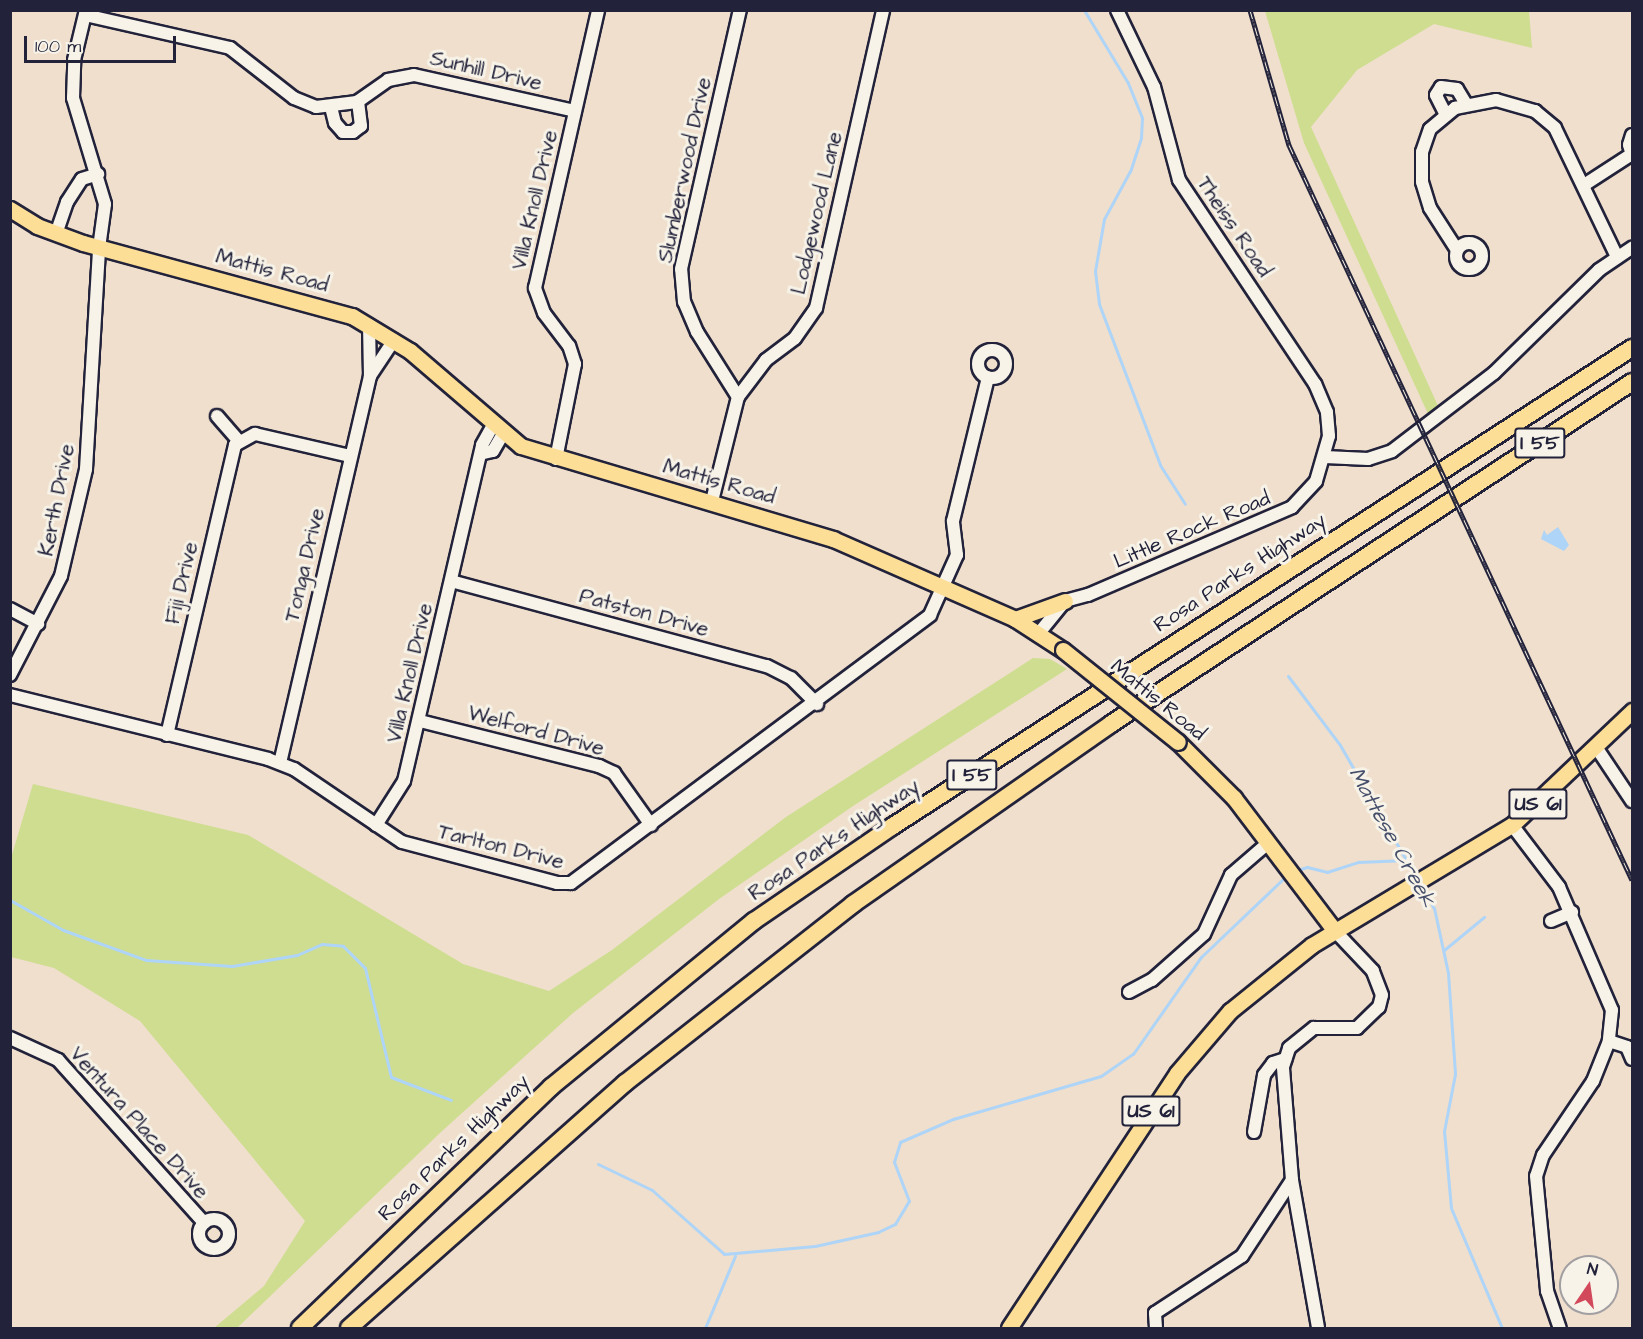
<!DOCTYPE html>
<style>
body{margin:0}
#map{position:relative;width:1643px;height:1339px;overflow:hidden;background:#efdfcc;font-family:"Architects Daughter",sans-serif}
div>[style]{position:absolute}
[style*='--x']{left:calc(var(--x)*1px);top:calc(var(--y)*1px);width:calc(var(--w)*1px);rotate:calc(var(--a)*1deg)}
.green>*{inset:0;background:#cfdd90}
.water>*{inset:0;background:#aed4f8}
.stream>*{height:3px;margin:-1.5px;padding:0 1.5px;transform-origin:1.5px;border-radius:1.5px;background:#aed4f8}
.roads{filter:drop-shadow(2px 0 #22223b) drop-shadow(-2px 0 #22223b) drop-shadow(0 2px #22223b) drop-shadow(0 -2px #22223b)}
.minor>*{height:12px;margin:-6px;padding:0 6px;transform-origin:6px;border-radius:6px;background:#f7f3e8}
.minor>.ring{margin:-6px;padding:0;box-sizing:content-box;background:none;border:12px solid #f7f3e8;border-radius:50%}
.major>*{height:15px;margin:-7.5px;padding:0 7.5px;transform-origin:7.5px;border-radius:7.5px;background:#fcde96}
.highway>*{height:16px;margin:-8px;padding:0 8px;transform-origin:8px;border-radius:8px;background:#fcde96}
.rail>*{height:5px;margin-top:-2.5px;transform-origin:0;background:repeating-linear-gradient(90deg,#f7f3e8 0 9px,#22223b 0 18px);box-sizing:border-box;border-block:2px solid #22223b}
.bridges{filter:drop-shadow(2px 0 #22223b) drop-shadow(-2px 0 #22223b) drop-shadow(0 2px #22223b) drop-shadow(0 -2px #22223b)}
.major-bridge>*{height:15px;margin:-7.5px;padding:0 7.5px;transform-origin:7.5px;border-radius:7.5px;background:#fcde96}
span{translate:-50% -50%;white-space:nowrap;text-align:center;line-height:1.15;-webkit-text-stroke:6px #f7f3e8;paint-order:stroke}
.shield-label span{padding:2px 4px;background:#f7f3e8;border:2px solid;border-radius:4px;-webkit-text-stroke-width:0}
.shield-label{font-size:20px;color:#22223b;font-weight:700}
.street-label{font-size:21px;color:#22223b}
.water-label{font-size:22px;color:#454e6a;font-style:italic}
.frame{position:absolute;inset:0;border:12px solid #22223b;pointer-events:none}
.north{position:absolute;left:1559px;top:1255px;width:60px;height:60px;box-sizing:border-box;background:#f7f3e8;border:2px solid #a29fa3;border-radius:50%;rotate:13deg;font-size:16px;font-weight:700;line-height:24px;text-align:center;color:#22223b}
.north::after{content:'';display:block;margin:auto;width:21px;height:27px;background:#d1495b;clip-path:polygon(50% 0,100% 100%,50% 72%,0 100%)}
.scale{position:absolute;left:24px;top:36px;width:152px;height:27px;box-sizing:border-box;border:3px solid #22223b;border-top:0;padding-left:8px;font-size:18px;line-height:21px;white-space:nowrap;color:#22223b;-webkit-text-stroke:4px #f7f3e8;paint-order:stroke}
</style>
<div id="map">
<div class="green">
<div style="clip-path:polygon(1265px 11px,1529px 11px,1532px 48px,1434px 24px,1357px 70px,1311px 127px,1439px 408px,1429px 416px,1304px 143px)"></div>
<div style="clip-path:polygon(1033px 658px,1050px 659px,1067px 669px,853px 806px,719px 899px,573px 1013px,441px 1132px,237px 1328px,214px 1328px,264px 1286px,305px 1221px,140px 1021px,54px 968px,11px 957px,11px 858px,33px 784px,248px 835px,463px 964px,549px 991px,612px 950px,786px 817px)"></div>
</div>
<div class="water">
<div style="clip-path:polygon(1558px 527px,1569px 545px,1564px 551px,1541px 539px,1544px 530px,1547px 535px)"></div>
</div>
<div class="stream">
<div style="--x:1084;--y:10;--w:85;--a:58.9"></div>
<div style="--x:1128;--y:83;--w:38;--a:68"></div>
<div style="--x:1142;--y:118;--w:20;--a:93"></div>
<div style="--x:1141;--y:138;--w:35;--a:108"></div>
<div style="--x:1130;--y:171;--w:55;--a:118.4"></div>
<div style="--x:1104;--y:219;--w:53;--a:99.8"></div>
<div style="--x:1095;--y:271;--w:33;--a:83"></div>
<div style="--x:1099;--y:304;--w:172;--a:69.2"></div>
<div style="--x:1160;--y:465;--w:46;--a:57.3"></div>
<div style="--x:1288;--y:676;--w:86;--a:53"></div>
<div style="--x:1340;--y:745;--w:152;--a:60.1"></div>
<div style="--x:1294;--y:871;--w:14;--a:-17"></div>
<div style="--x:1307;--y:867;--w:21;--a:14"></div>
<div style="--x:1327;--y:872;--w:33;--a:-18"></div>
<div style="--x:1358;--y:862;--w:49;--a:-2.3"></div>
<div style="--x:1421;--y:885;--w:26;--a:61"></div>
<div style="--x:1434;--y:908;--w:66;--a:77.8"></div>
<div style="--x:1448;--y:973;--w:101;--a:86"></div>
<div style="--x:1455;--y:1074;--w:58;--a:100.9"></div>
<div style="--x:1444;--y:1131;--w:77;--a:84.8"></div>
<div style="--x:1451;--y:1208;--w:130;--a:67"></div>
<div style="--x:10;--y:900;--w:61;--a:29.5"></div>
<div style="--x:63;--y:930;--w:88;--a:19.9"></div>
<div style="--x:146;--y:960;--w:86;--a:4"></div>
<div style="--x:232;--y:966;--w:66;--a:-9.6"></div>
<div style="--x:297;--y:955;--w:27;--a:-24"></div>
<div style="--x:322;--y:944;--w:21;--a:5"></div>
<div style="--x:343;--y:946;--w:31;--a:45"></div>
<div style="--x:365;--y:968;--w:112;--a:76.6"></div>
<div style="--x:391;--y:1077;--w:64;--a:21"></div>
<div style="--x:1444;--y:950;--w:52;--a:-39.5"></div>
<div style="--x:598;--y:1164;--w:60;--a:25.7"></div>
<div style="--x:652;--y:1190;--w:96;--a:41.6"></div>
<div style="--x:724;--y:1254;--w:91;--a:-5"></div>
<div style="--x:815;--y:1246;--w:65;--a:-12.5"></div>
<div style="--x:878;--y:1232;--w:19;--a:-25"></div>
<div style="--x:895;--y:1224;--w:27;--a:-59"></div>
<div style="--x:909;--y:1201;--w:42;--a:-111"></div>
<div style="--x:894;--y:1162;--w:21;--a:-73"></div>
<div style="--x:900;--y:1142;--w:58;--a:-23.5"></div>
<div style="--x:953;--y:1119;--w:154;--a:-16.2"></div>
<div style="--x:1101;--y:1076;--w:39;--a:-35"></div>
<div style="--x:1133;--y:1054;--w:118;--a:-55"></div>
<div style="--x:1201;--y:957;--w:117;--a:-43.6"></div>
<div style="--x:705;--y:1328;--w:78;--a:-67.4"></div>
</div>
<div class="roads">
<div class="minor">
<div style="--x:85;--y:15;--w:149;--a:12.8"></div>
<div style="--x:230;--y:48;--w:81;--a:38"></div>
<div style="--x:294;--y:98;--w:24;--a:22"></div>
<div style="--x:316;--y:107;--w:41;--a:-7"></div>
<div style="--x:357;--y:102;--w:38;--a:-35"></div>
<div style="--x:388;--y:80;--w:26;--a:-11"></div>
<div style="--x:414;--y:75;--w:165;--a:12.6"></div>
<div style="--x:331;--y:107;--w:16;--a:76"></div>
<div style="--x:335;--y:123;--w:12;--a:48"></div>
<div style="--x:343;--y:132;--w:10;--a:0"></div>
<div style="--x:353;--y:132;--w:10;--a:-37"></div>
<div style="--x:361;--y:126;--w:25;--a:-97"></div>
<div style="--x:1446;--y:115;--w:22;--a:-117"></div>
<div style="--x:1436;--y:95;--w:9;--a:-58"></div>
<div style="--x:1441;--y:87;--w:16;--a:7"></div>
<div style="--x:1457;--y:89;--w:17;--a:59"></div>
<div style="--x:1632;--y:135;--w:10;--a:107"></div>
<div style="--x:1629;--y:145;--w:10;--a:73"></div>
<div style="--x:1584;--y:185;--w:57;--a:-32.9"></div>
<div style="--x:56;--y:234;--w:34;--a:-71"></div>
<div style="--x:67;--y:202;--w:27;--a:-57"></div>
<div style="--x:82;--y:179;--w:17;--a:-17"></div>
<div class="ring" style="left:1456px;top:243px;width:14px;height:14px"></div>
<div style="--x:1457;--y:250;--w:50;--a:-122.7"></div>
<div style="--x:1430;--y:208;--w:27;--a:-107"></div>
<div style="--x:1422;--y:182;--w:30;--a:-90"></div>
<div style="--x:1422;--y:152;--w:24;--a:-71"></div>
<div style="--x:1430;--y:129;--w:33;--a:-40"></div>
<div style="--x:1455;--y:108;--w:42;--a:-11"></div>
<div style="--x:1496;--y:100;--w:41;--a:15.8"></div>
<div style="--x:1535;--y:111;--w:26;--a:40"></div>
<div style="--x:1555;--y:128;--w:143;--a:64.3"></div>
<div class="ring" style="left:978px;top:350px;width:16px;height:16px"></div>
<div style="--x:370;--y:376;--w:43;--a:-56.3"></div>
<div style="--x:738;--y:397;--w:77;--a:-122.2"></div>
<div style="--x:697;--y:332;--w:33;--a:-113"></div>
<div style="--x:684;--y:302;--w:33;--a:-95"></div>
<div style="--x:681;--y:269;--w:266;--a:-77.2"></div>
<div style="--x:217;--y:416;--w:32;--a:49"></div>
<div style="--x:484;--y:453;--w:9;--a:-13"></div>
<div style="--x:493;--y:451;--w:20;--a:-60"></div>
<div style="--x:1325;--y:457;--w:43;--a:2.7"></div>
<div style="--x:1368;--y:459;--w:25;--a:-18"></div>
<div style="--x:1392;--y:451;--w:128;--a:-37.4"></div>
<div style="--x:1494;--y:373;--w:147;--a:-44.4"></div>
<div style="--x:1599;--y:270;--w:40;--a:-34"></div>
<div style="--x:556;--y:459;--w:97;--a:-78.7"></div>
<div style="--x:575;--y:364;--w:19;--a:-108"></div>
<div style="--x:569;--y:346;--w:41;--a:-127.1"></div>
<div style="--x:544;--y:313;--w:27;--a:-110"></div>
<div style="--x:535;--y:288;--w:285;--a:-77.2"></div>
<div style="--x:712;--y:501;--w:107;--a:-76"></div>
<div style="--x:738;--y:397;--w:46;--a:-52.9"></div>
<div style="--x:766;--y:360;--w:36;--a:-37"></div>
<div style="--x:795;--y:338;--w:37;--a:-55"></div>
<div style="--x:816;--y:308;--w:305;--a:-77.3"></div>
<div style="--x:451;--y:581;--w:327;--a:15.1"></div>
<div style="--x:767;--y:666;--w:27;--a:27"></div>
<div style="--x:791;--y:678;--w:37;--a:45"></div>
<div style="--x:10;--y:609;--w:32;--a:28"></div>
<div style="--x:1039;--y:633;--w:41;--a:-50.9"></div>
<div style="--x:1065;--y:601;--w:24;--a:-15"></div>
<div style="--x:1088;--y:595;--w:222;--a:-23.3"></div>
<div style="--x:1292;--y:507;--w:35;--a:-47"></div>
<div style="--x:1316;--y:481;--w:47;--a:-73.9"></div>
<div style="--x:1329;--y:436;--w:24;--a:-95"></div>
<div style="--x:1327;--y:412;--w:30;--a:-113"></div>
<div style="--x:1315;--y:384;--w:245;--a:-123.7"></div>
<div style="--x:1179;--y:180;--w:96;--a:-105"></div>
<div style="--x:1154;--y:87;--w:85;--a:-115.7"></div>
<div style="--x:10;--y:675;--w:111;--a:-62.7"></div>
<div style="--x:61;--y:576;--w:110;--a:-76.8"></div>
<div style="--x:86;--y:469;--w:221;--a:-86.6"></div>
<div style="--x:99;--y:248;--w:44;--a:-82.2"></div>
<div style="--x:105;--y:204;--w:111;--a:-106.8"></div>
<div style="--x:73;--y:98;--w:38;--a:-88"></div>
<div style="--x:74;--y:60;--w:51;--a:-76.5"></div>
<div style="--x:10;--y:695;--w:266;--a:13.9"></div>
<div style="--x:268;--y:759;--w:28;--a:21"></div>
<div style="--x:294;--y:769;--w:130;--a:34.1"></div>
<div style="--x:402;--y:842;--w:160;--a:14.8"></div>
<div style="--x:557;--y:883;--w:14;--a:0"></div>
<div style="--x:571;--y:883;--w:448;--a:-36.7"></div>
<div style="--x:930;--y:615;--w:66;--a:-65.8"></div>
<div style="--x:957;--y:555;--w:34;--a:-97"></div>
<div style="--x:953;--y:521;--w:148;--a:-76.3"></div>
<div style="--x:420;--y:721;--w:185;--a:14.1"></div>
<div style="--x:599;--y:766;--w:17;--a:25"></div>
<div style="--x:614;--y:773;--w:64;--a:54.6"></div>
<div style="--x:167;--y:735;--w:298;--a:-76.8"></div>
<div style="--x:235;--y:445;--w:23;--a:-29"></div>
<div style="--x:255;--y:434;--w:98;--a:13"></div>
<div style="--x:1596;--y:747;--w:65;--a:56.3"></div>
<div style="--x:280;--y:763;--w:397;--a:-76.9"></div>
<div style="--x:370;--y:376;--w:51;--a:-91.1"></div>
<div style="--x:376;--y:825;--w:52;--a:-57.5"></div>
<div style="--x:404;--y:781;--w:345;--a:-76.9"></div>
<div style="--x:482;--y:445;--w:23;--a:-61"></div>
<div style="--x:1512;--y:825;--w:78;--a:52.8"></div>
<div style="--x:1559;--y:887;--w:134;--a:66.7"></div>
<div style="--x:1612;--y:1010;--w:31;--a:96"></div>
<div style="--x:1609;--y:1041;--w:43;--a:111.8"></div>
<div style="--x:1593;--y:1081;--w:89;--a:124"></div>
<div style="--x:1543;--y:1155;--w:22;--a:108"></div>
<div style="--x:1536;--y:1176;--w:116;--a:84.5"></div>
<div style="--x:1547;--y:1291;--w:39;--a:71"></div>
<div style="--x:1551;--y:921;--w:23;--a:-23"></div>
<div style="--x:1129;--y:992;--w:26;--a:-28"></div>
<div style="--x:1152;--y:980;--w:69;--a:-41.5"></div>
<div style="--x:1204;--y:934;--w:65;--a:-65.4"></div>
<div style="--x:1231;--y:875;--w:49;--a:-40.9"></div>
<div style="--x:10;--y:1038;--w:53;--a:24.6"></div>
<div style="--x:58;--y:1060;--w:219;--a:48.1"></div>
<div style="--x:1609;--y:1041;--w:19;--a:18"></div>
<div style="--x:1627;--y:1047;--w:13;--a:67"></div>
<div style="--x:1254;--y:1132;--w:58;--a:-80"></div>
<div style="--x:1264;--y:1075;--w:15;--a:-53"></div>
<div style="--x:1273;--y:1063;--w:13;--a:-18"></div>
<div style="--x:1292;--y:1180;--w:113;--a:-94.6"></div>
<div style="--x:1283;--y:1067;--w:20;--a:-72"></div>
<div style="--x:1289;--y:1048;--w:32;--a:-39"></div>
<div style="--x:1314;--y:1028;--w:43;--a:0"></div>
<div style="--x:1357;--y:1028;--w:30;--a:-44"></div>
<div style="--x:1379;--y:1007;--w:12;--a:-76"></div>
<div style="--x:1382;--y:995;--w:26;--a:-111"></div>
<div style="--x:1373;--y:971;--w:55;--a:-133.5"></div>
<div class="ring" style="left:199px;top:1219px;width:18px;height:18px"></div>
<div style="--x:1156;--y:1328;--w:15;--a:-94"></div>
<div style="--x:1155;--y:1313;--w:104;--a:-33.2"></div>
<div style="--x:1242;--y:1256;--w:91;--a:-56.7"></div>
<div style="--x:1292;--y:1180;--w:150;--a:80"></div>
</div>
<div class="major">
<div style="--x:10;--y:209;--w:32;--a:32"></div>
<div style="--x:37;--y:226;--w:49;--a:20.3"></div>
<div style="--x:83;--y:243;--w:279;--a:15.2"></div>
<div style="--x:352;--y:316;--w:68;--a:31.1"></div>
<div style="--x:410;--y:351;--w:146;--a:40.6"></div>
<div style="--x:521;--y:446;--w:326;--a:16.6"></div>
<div style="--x:833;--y:539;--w:199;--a:23.7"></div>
<div style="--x:1015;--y:619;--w:57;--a:32.9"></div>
<div style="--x:1015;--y:619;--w:53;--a:-19.8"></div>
<div style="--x:1178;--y:742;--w:79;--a:45"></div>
<div style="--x:1234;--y:798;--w:167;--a:52.8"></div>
<div style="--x:1009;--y:1328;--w:305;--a:-56.6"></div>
<div style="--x:1177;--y:1073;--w:82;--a:-49.5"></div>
<div style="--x:1230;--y:1011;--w:105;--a:-38.8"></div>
<div style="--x:1312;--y:945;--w:233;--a:-31"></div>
<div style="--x:1512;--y:825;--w:166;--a:-43.5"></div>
</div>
<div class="highway">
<div style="--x:300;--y:1328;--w:348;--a:-43.8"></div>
<div style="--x:551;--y:1087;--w:262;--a:-39.3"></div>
<div style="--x:754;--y:921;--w:168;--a:-34.4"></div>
<div style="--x:893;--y:826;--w:880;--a:-32.9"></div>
<div style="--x:349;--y:1328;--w:369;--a:-41.6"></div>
<div style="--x:625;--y:1083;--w:290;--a:-38.1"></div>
<div style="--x:853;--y:904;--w:315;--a:-34.9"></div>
<div style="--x:1111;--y:724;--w:623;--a:-33.28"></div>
</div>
</div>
<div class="rail">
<div style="--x:1250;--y:10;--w:141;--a:73.9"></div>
<div style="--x:1289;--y:145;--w:811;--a:64.98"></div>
</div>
<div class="bridges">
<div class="major-bridge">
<div style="--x:1063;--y:650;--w:147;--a:38.7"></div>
</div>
</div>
<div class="shield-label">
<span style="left:1540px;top:443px">I 55</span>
<span style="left:972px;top:775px">I 55</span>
<span style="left:1538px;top:804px">US 61</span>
<span style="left:1151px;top:1111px">US 61</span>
</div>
<div class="street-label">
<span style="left:486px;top:71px;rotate:13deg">Sunhill Drive</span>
<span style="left:685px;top:170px;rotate:-78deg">Slumberwood Drive</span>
<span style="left:535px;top:200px;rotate:-77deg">Villa Knoll Drive</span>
<span style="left:817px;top:213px;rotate:-77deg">Lodgewood Lane</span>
<span style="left:1234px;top:227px;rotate:56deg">Theiss Road</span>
<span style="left:272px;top:271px;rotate:15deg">Mattis Road</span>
<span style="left:719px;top:482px;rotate:16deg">Mattis Road</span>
<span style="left:57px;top:500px;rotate:-79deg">Kerth Drive</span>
<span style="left:1192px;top:530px;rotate:-23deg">Little Rock Road</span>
<span style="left:305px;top:565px;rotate:-77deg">Tonga Drive</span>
<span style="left:1240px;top:573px;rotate:-33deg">Rosa Parks Highway</span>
<span style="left:182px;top:583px;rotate:-77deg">Fiji Drive</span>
<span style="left:644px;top:613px;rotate:15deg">Patston Drive</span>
<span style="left:410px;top:673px;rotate:-77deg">Villa Knoll Drive</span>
<span style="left:1158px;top:700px;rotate:39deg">Mattis Road</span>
<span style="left:536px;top:731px;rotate:15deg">Welford Drive</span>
<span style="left:834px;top:840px;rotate:-34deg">Rosa Parks Highway</span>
<span style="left:501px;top:847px;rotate:14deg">Tarlton Drive</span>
<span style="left:139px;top:1123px;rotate:48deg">Ventura Place Drive</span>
<span style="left:454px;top:1148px;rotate:-44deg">Rosa Parks Highway</span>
</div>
<div class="water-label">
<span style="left:1392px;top:837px;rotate:61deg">Mattese Creek</span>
</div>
<div class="frame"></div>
<div class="north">N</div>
<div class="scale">100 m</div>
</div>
